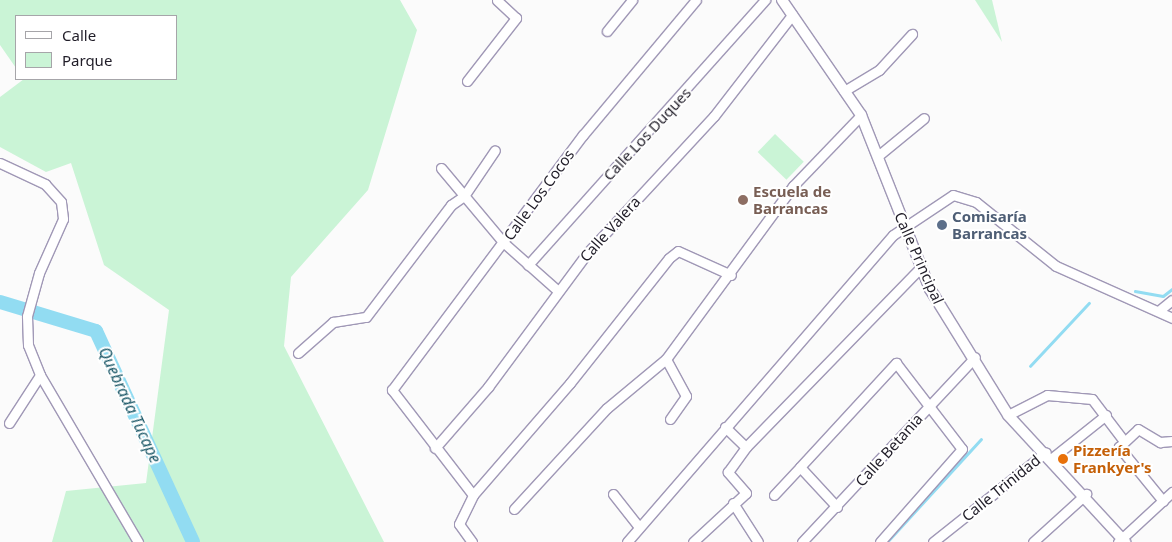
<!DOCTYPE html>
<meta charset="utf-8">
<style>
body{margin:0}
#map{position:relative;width:1172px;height:542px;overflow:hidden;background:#fbfbfb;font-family:"Noto Sans",sans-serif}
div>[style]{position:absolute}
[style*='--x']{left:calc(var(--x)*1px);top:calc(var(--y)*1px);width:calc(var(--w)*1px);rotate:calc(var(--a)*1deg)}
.green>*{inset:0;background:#caf4d6;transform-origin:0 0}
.stream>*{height:2.5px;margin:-1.25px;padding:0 1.25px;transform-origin:1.25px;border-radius:1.25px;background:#92dcf2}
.river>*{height:14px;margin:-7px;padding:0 7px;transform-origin:7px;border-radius:7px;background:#92dcf2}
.roads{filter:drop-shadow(1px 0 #a098b6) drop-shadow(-1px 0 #a098b6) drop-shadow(0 1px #a098b6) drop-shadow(0 -1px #a098b6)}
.minor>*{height:9px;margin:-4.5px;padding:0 4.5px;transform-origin:4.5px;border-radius:4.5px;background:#fff}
.tertiary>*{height:10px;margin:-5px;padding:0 5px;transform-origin:5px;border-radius:5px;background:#fff}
.dots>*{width:14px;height:14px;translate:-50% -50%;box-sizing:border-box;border:2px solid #fff;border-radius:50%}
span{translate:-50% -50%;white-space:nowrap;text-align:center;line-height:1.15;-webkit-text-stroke:4px #fff;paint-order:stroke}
.street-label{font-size:15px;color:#201d28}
.education-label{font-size:15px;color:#785e54;font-weight:700}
.left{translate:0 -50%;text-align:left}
.service-label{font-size:15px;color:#4e5e75;font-weight:700}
.food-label{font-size:15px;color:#c56008;font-weight:700}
.water-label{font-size:16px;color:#1a5767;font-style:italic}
.legend{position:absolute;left:15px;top:15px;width:162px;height:65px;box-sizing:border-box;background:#fff;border:1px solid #a6a5a9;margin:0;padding:6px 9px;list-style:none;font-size:15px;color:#201d28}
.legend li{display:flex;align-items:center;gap:10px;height:25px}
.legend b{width:25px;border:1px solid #a6a5a9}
</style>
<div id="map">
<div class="green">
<div style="clip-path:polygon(0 0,400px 0,417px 30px,368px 190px,291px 277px,284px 346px,384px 542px,52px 542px,66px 491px,146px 483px,169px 310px,104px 265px,71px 163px,46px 172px,0 147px,0 97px,24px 79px,176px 79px,176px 16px,16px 16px,16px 68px,0 45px)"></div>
<div style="clip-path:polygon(975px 0,992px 0,1002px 42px)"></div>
<div style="left:775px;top:134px;width:40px;height:25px;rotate:44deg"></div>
</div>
<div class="stream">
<div style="--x:1135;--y:291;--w:28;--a:10"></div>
<div style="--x:1163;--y:296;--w:11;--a:-38"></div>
<div style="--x:1030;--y:366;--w:86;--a:-46.9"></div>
<div style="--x:887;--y:542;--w:139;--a:-47.6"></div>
</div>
<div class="river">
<div style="--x:0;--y:302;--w:100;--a:16.8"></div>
<div style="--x:96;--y:331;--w:232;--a:65.3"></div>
</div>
<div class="roads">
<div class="minor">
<div style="--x:607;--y:31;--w:40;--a:-51"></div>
<div style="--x:467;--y:81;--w:80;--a:-52.1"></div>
<div style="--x:516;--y:18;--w:26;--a:-137"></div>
<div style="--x:844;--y:91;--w:41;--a:-31"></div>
<div style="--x:879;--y:70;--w:49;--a:-47.5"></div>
<div style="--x:879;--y:155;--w:58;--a:-39.4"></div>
<div style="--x:0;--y:163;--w:50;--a:25"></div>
<div style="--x:45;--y:184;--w:24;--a:48"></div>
<div style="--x:61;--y:202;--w:17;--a:83"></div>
<div style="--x:63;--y:219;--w:59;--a:114"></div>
<div style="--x:39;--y:273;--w:45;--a:105.6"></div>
<div style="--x:27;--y:316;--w:29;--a:88"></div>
<div style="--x:28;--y:345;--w:32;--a:68"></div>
<div style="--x:40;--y:375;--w:194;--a:59.6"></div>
<div style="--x:441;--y:168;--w:98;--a:50"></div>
<div style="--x:504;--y:243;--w:71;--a:41.6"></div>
<div style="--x:528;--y:265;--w:356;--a:-48.2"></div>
<div style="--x:1161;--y:309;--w:14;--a:-39"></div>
<div style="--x:298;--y:353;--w:47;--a:-41.5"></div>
<div style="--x:333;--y:322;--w:33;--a:-9"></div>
<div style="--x:366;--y:317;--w:141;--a:-52.8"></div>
<div style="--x:451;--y:205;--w:16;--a:-35"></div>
<div style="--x:464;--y:196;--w:55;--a:-56"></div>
<div style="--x:1008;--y:415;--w:44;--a:-27.1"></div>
<div style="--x:1047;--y:395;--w:45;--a:5.1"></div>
<div style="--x:1092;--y:399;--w:53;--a:52.7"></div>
<div style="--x:670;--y:419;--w:28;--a:-55"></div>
<div style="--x:686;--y:396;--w:42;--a:-118.4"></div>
<div style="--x:666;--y:359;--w:215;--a:-53.7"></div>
<div style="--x:793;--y:186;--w:98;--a:-46.2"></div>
<div style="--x:9;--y:423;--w:57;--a:-57.1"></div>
<div style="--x:725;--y:427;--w:29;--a:44"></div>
<div style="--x:435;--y:448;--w:81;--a:-49"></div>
<div style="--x:488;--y:387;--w:168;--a:-53.5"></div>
<div style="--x:588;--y:252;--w:185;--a:-47.2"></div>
<div style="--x:714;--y:116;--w:128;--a:-52.3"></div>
<div style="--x:1052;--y:458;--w:69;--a:-38.5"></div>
<div style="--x:613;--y:494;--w:42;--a:51.8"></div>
<div style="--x:473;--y:495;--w:148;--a:-49.1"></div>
<div style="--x:570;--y:383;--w:159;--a:-51.6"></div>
<div style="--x:669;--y:258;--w:11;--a:-38"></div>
<div style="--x:678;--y:251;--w:58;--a:24.4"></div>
<div style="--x:774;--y:495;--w:38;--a:-47"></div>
<div style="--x:1163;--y:501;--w:70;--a:-129.2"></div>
<div style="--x:1119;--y:447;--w:26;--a:-43"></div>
<div style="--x:1138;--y:429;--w:26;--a:31"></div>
<div style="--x:1160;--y:442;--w:12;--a:-5"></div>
<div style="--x:733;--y:503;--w:46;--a:57.3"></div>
<div style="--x:837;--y:507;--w:54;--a:-132.8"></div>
<div style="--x:800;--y:467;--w:142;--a:-47.3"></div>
<div style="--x:896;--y:363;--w:108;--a:52.5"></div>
<div style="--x:962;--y:449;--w:124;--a:131.4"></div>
<div style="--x:514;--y:509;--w:137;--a:-47.4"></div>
<div style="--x:607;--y:408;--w:77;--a:-39.7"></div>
<div style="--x:472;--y:542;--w:22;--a:-126"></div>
<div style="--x:459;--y:524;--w:32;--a:-64"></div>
<div style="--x:473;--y:495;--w:133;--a:-127.6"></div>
<div style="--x:392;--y:390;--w:319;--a:-53.2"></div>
<div style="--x:583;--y:135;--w:176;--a:-50.1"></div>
<div style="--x:627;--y:542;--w:406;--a:-49.1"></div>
<div style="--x:893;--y:235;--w:72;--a:-33.7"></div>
<div style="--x:953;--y:195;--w:24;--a:17"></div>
<div style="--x:976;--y:202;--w:102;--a:38.7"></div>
<div style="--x:1056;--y:266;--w:127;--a:24.1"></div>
<div style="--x:693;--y:542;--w:72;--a:-42.8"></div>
<div style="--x:746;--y:493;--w:28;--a:-131"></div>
<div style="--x:728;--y:472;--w:31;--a:-54"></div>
<div style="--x:746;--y:447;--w:251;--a:-45.8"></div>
<div style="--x:802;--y:542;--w:253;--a:-46.9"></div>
<div style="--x:933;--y:542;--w:144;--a:-38.5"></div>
<div style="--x:1033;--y:542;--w:72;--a:-42.2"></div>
<div style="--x:1118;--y:542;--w:74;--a:-42.8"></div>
</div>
<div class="tertiary">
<div style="--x:782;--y:0;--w:140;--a:55.5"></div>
<div style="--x:861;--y:115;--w:187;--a:68.4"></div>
<div style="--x:930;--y:289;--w:148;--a:58.2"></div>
<div style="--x:1008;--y:415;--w:173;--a:47.3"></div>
</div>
</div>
<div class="dots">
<div style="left:743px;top:200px;background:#8d6e63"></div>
<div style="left:942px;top:225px;background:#5c6f8a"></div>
<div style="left:1063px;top:459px;background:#e8710a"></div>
</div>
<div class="street-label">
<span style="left:647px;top:134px;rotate:-47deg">Calle Los Duques</span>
<span style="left:539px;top:195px;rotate:-54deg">Calle Los Cocos</span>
<span style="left:610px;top:229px;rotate:-48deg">Calle Valera</span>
<span style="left:919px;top:258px;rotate:66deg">Calle Principal</span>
<span style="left:889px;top:450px;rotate:-48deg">Calle Betania</span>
<span style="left:1001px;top:488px;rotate:-39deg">Calle Trinidad</span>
</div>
<div class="education-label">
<span class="left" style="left:753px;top:200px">Escuela de<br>Barrancas</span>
</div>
<div class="service-label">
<span class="left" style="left:952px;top:225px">Comisaría<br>Barrancas</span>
</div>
<div class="food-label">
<span class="left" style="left:1073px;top:459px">Pizzería<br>Frankyer's</span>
</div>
<div class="water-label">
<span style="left:130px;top:405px;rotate:65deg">Quebrada Tucape</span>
</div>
<ul class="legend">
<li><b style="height:6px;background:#fff"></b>Calle</li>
<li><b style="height:14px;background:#caf4d6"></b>Parque</li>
</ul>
</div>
